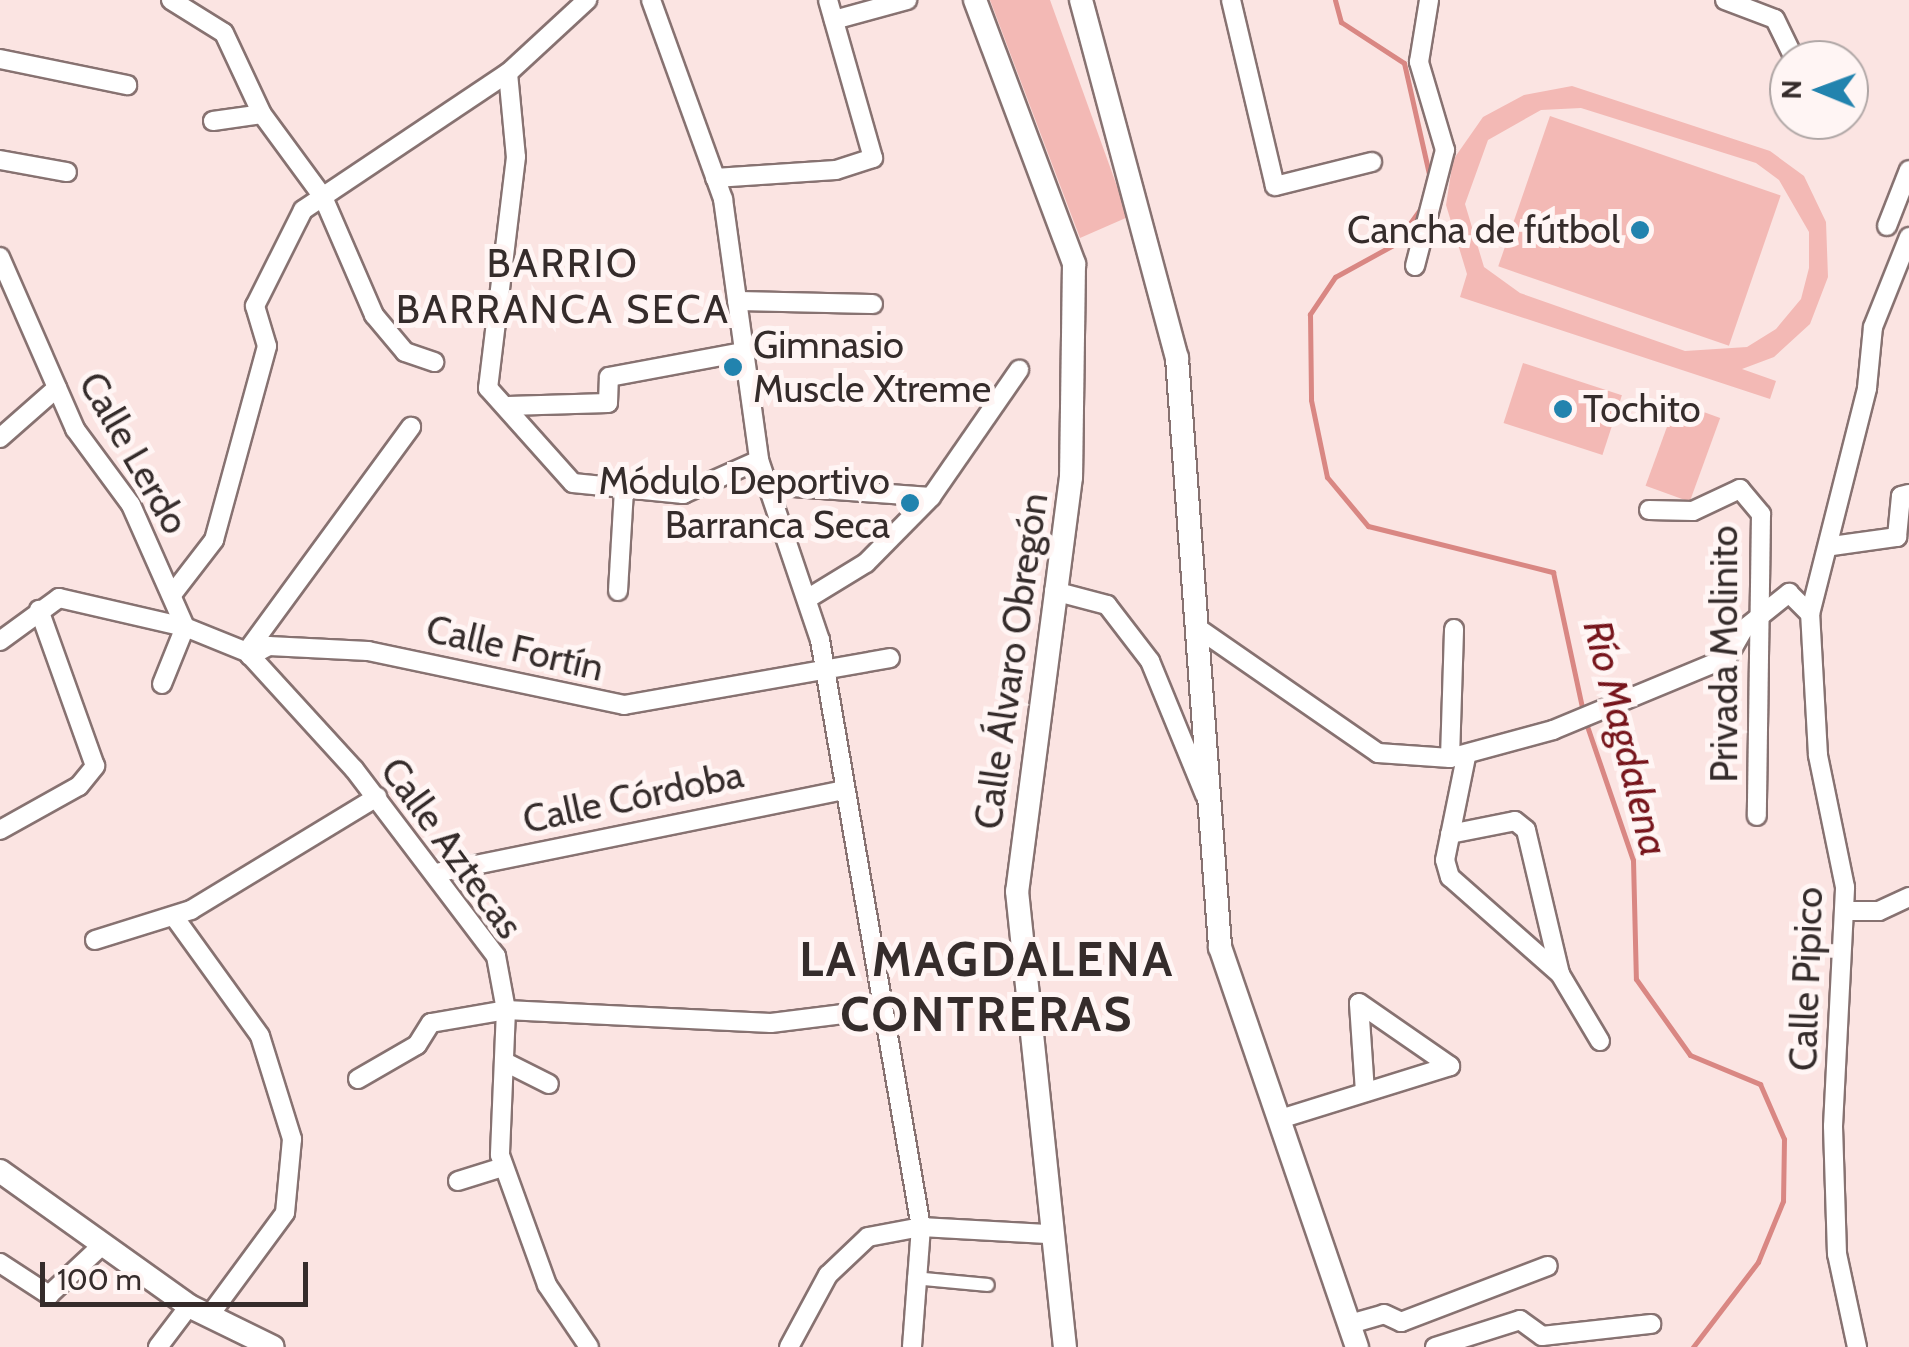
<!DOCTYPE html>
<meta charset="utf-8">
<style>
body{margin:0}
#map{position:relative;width:1909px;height:1347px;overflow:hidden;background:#fbe4e2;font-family:Cabin,sans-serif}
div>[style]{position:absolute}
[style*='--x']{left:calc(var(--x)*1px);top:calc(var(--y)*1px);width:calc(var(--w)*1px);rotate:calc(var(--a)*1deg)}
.green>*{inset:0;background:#f3b9b5;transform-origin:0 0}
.stream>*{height:5px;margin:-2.5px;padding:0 2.5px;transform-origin:2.5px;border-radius:2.5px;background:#d98783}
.roads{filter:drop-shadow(2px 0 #877271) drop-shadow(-2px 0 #877271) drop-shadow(0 2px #877271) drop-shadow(0 -2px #877271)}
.pedestrian>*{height:12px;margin:-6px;padding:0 6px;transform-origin:6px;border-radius:6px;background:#fff}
.minor>*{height:18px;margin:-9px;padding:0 9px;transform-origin:9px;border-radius:9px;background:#fff}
.tertiary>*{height:22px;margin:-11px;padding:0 11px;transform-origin:11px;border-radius:11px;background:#fff}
.dots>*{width:28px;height:28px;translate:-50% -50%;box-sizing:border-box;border:5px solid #fff5f4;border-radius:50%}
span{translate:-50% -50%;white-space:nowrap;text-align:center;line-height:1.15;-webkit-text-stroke:10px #fff5f4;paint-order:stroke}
.poi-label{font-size:38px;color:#352c2b}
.right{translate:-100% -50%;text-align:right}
.left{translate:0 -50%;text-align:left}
.street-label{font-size:38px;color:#352c2b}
.neighbourhood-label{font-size:40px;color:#352c2b;letter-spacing:2.5px}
.water-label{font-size:40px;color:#77151c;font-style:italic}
.district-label{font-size:48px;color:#352c2b;font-weight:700;letter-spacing:2.5px}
.north{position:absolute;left:1769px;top:40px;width:100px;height:100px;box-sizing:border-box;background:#fff5f4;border:2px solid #aea5a4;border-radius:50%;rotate:271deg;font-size:28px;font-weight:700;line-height:40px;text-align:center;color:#352c2b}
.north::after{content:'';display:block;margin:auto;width:35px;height:45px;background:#2283ae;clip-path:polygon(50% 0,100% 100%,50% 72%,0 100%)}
.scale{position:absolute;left:40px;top:1262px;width:268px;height:45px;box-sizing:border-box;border:5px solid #352c2b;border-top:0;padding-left:12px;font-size:30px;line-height:35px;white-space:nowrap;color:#352c2b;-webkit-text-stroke:8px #fff5f4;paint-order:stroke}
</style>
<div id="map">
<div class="green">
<div style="clip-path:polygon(990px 0,1050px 0,1128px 217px,1080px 238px)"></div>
<div style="clip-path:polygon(evenodd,1572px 86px,1770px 151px,1804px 176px,1826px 222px,1828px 277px,1810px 324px,1774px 357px,1742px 369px,1776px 381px,1770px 399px,1460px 297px,1467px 274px,1446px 205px,1453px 160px,1483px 117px,1524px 95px,1572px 86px,1581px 108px,1756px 163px,1779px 180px,1809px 232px,1809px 268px,1801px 299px,1776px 329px,1747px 347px,1685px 351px,1520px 293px,1484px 267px,1465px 204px,1488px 140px,1541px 110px,1581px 108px)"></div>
<div style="left:1550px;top:116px;width:244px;height:159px;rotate:19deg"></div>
<div style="left:1523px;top:363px;width:104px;height:63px;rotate:18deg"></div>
<div style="left:1676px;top:402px;width:47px;height:89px;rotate:20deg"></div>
</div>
<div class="stream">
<div style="--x:1335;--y:0;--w:23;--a:75"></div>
<div style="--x:1341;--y:22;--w:75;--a:33.1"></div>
<div style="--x:1404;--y:63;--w:118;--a:77.3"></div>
<div style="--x:1421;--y:208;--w:44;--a:125.8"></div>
<div style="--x:1395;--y:244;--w:68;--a:151.2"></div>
<div style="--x:1335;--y:277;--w:45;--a:124"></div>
<div style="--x:1310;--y:314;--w:86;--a:89.3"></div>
<div style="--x:1311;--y:400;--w:79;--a:78.3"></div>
<div style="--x:1327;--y:477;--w:64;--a:50.1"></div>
<div style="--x:1368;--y:526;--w:191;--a:14"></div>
<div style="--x:1553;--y:572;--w:143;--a:77.9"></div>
<div style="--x:1586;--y:723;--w:145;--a:71.1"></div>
<div style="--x:1633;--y:860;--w:119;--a:88.6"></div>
<div style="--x:1636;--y:979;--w:93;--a:54.6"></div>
<div style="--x:1690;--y:1055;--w:76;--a:22.5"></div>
<div style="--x:1760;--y:1084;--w:60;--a:66.4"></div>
<div style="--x:1784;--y:1139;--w:62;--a:90.9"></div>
<div style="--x:1783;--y:1201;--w:66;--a:112.3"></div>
<div style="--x:1758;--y:1262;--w:107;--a:127.4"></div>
</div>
<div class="roads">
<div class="pedestrian">
<div style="--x:914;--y:1278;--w:74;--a:5.4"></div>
</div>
<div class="minor">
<div style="--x:171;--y:0;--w:62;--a:31.9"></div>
<div style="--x:224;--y:33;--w:89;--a:64.9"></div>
<div style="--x:262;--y:114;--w:103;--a:53.7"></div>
<div style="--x:323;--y:197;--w:129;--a:66.6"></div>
<div style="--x:374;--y:315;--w:48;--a:50"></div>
<div style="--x:405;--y:352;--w:31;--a:19"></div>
<div style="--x:651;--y:0;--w:212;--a:70.1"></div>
<div style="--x:723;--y:199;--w:263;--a:82.1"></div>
<div style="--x:759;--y:460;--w:190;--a:71.3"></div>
<div style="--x:820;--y:640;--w:596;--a:80.24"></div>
<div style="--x:921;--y:1227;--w:120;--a:94.3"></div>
<div style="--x:1231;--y:0;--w:191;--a:76.7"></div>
<div style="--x:1275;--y:186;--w:100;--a:-13.9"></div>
<div style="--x:1725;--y:0;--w:53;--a:20.8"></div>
<div style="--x:1775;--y:19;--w:46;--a:64"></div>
<div style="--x:834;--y:20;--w:76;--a:-15.3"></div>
<div style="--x:0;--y:59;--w:130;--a:11.6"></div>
<div style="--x:508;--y:73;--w:84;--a:84.6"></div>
<div style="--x:516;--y:157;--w:233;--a:96.9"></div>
<div style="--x:488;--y:388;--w:127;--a:48.2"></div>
<div style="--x:573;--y:483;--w:111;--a:5.7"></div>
<div style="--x:683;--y:494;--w:83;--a:-24.1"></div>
<div style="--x:213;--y:121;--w:49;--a:-8.1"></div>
<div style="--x:0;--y:160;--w:68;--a:10.2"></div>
<div style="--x:715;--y:178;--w:121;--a:-3.8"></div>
<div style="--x:836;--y:170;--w:39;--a:-18"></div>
<div style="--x:873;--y:158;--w:164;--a:-105.9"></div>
<div style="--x:1887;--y:226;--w:60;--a:-68.6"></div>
<div style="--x:0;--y:257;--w:188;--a:66.4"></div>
<div style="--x:75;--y:429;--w:94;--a:53.6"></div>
<div style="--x:131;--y:505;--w:133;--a:66.1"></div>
<div style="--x:1415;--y:266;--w:120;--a:-75.5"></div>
<div style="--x:1445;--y:150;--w:92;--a:-106.5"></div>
<div style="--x:1419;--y:62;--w:63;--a:-80.8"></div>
<div style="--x:737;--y:301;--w:136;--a:1.3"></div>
<div style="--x:508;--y:406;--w:100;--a:-1.7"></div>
<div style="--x:608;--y:403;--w:26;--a:-88"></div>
<div style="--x:609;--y:377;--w:136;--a:-10.6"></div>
<div style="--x:0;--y:438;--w:76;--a:-41.3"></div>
<div style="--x:765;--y:485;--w:166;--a:4.1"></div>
<div style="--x:1649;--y:510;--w:44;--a:1.3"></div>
<div style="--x:1693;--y:511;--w:52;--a:-25.1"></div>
<div style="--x:1740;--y:489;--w:33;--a:50"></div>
<div style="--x:1761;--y:514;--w:302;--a:90.8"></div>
<div style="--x:1832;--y:546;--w:66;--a:-7.9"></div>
<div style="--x:1897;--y:537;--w:41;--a:-84.4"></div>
<div style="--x:1901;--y:496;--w:8;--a:-14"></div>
<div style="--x:618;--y:591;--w:101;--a:-86.6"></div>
<div style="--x:1054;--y:591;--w:55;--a:14.8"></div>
<div style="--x:1107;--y:605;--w:71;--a:52.5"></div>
<div style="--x:1150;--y:661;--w:145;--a:67.7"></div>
<div style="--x:174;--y:592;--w:66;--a:-52.4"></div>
<div style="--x:214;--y:540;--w:201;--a:-74.7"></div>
<div style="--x:267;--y:346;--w:42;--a:-106.7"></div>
<div style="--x:255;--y:306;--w:107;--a:-63.4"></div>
<div style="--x:303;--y:210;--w:247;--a:-33.8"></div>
<div style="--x:508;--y:73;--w:108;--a:-42.7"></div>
<div style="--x:807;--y:599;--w:69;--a:-31.4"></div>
<div style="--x:866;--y:563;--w:93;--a:-45.4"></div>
<div style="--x:931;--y:497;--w:155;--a:-55.3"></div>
<div style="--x:1199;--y:629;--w:218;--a:34.7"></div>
<div style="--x:1378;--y:753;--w:72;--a:4"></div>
<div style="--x:1450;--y:758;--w:107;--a:-15.2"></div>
<div style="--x:1553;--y:730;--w:188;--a:-22.5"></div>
<div style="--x:1727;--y:658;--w:34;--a:-60"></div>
<div style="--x:1744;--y:629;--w:58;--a:-38.7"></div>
<div style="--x:1789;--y:593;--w:30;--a:45"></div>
<div style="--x:0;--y:641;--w:73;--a:-36.1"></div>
<div style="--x:59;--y:598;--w:129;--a:13"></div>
<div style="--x:185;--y:627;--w:67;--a:22"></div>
<div style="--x:247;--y:652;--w:159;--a:47.6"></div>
<div style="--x:354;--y:769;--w:235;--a:52.8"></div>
<div style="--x:496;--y:956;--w:55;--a:79.5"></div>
<div style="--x:506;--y:1010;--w:145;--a:92.4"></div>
<div style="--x:500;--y:1155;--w:138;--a:70.1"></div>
<div style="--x:547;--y:1285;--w:75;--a:55.9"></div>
<div style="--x:247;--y:651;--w:278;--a:-53.8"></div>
<div style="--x:250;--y:656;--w:21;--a:-28"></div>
<div style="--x:269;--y:646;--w:99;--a:2.9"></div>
<div style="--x:368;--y:651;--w:262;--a:11.9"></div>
<div style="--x:624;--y:705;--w:270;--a:-10"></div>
<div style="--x:162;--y:684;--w:61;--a:-68"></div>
<div style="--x:1466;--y:757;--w:105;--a:101.5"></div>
<div style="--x:1445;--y:860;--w:18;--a:74"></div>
<div style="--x:1450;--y:877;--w:147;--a:41.4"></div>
<div style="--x:1560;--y:974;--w:78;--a:59.2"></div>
<div style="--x:1450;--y:758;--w:129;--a:-88.2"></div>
<div style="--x:0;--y:830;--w:90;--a:-29.1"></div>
<div style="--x:79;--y:786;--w:26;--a:-51"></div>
<div style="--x:95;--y:766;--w:166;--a:-109.7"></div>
<div style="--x:1450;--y:834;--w:66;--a:-11.3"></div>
<div style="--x:1515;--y:821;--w:14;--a:39"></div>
<div style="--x:1526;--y:830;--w:148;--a:76.7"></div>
<div style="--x:436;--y:873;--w:415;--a:-11.5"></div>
<div style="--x:1845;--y:911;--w:34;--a:0"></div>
<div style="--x:1879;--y:911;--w:33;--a:-25"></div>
<div style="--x:175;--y:918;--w:145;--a:54.2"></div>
<div style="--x:260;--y:1036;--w:108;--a:72.7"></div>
<div style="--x:292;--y:1139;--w:74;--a:95.4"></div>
<div style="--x:285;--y:1213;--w:128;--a:126.4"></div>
<div style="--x:95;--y:940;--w:101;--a:-17.4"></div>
<div style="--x:191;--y:910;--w:218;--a:-31.3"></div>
<div style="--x:505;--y:1062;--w:49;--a:26.6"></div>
<div style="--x:358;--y:1079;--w:68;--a:-30"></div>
<div style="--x:417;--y:1045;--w:26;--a:-58"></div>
<div style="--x:431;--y:1023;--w:76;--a:-9.8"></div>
<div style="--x:506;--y:1010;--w:265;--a:2.8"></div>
<div style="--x:771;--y:1023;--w:113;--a:-7.1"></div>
<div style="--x:1365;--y:1092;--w:89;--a:-93.9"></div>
<div style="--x:1359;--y:1003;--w:111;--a:34.7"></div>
<div style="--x:1280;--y:1119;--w:178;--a:-17.3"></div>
<div style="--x:458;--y:1181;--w:47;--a:-17.3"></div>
<div style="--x:0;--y:1263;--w:59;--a:33.1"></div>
<div style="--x:49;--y:1295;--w:69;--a:-43.2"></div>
<div style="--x:1350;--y:1324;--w:35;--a:-16"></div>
<div style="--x:1384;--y:1314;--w:19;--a:25"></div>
<div style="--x:1401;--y:1322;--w:157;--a:-20.9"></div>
<div style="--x:158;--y:1347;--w:51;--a:-52.9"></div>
<div style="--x:789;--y:1347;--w:82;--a:-61.6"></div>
<div style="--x:828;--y:1275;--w:55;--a:-43.5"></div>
<div style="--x:868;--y:1237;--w:54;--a:-10.7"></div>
<div style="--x:921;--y:1227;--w:126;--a:3.2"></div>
<div style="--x:1435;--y:1347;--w:89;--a:-17.6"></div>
<div style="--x:1520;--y:1320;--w:27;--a:36"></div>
<div style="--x:1542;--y:1336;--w:110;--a:-6.3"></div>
<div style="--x:1857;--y:1347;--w:95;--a:-102.1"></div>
<div style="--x:1837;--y:1254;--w:128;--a:-91.8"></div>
<div style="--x:1833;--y:1126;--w:239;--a:-87.1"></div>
<div style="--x:1845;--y:887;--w:135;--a:-101.6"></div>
<div style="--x:1818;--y:755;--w:141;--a:-93.2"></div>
<div style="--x:1810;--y:614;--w:233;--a:-75.8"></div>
<div style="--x:1867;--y:388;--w:61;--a:-84.4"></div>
<div style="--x:1873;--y:327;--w:97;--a:-68.2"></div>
</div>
<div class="tertiary">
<div style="--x:975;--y:0;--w:282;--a:69.4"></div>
<div style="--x:1074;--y:264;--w:213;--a:90.8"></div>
<div style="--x:1071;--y:477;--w:418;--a:97.4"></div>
<div style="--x:1017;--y:891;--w:459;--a:84"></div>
<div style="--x:1081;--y:0;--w:371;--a:75"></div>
<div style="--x:1177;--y:358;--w:591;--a:85.82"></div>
<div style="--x:1220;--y:947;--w:423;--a:71.1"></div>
<div style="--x:0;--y:1171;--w:232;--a:35.5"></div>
<div style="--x:189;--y:1306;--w:93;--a:26"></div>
</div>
</div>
<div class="dots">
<div style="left:1640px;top:230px;background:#2283ae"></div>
<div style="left:733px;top:367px;background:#2283ae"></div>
<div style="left:1563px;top:409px;background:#2283ae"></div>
<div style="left:910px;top:503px;background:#2283ae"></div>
</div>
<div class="poi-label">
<span class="right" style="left:1620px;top:230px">Cancha de fútbol</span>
<span class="left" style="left:753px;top:367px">Gimnasio<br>Muscle Xtreme</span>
<span class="left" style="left:1583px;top:409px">Tochito</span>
<span class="right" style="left:890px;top:503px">Módulo Deportivo<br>Barranca Seca</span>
</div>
<div class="street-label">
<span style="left:134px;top:453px;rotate:60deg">Calle Lerdo</span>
<span style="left:515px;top:648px;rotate:13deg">Calle Fortín</span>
<span style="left:1724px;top:654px;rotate:-90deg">Privada Molinito</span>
<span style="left:1011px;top:661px;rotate:-82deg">Calle Álvaro Obregón</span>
<span style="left:633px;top:797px;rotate:-12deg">Calle Córdoba</span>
<span style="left:452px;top:848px;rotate:54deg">Calle Aztecas</span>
<span style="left:1806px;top:979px;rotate:-88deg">Calle Pipico</span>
</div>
<div class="neighbourhood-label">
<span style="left:563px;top:286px">BARRIO<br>BARRANCA SECA</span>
</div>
<div class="water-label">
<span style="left:1626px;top:738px;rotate:76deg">Río Magdalena</span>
</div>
<div class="district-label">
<span style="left:987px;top:987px">LA MAGDALENA<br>CONTRERAS</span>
</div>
<div class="north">N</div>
<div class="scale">100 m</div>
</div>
